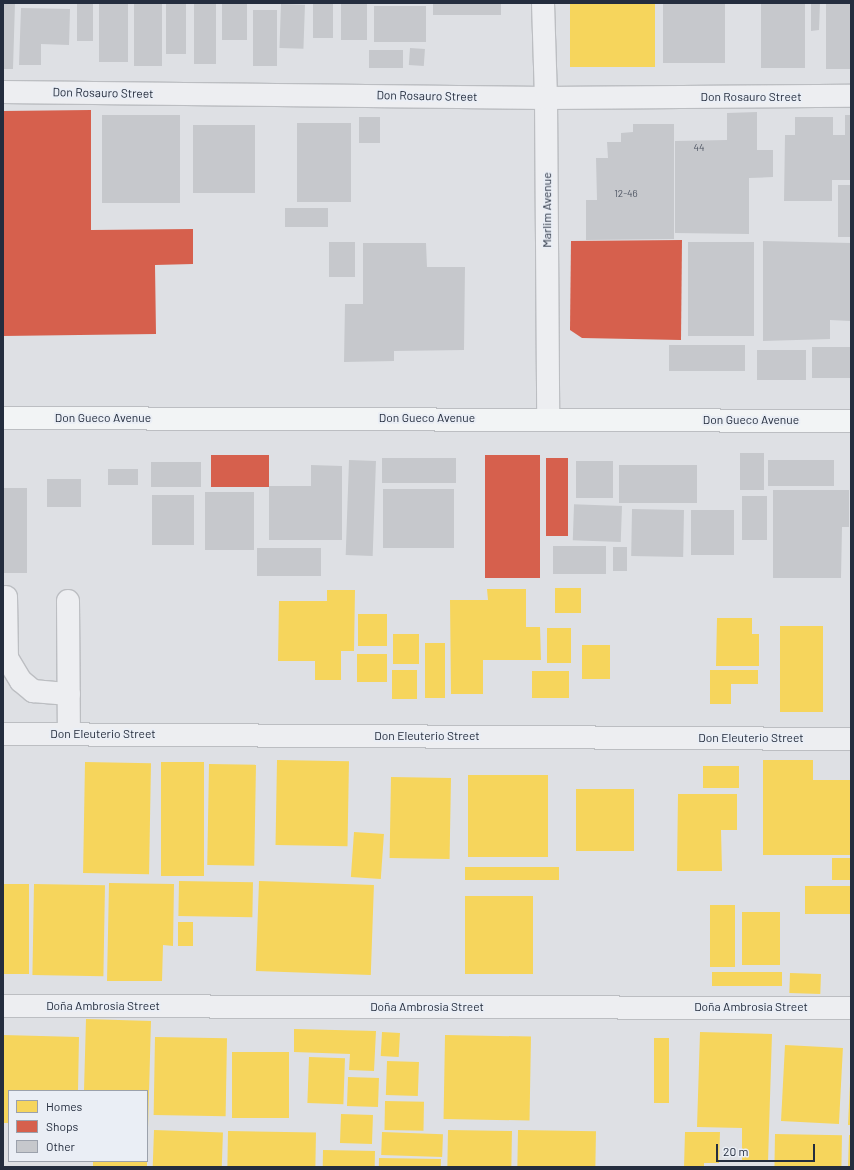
<!DOCTYPE html>
<meta charset="utf-8">
<style>
body{margin:0}
#map{position:relative;width:854px;height:1170px;overflow:hidden;background:#dee0e4;font-family:Barlow,sans-serif}
div>[style]{position:absolute}
[style*='--x']{left:calc(var(--x)*1px);top:calc(var(--y)*1px);width:calc(var(--w)*1px);rotate:calc(var(--a)*1deg)}
.homes>*{inset:0;background:#f6d55c;transform-origin:0 0}
.shops>*{inset:0;background:#d6604d;transform-origin:0 0}
.building>*{inset:0;background:#c6c8cc;transform-origin:0 0}
.roads{filter:drop-shadow(1px 0 #bcbec2) drop-shadow(-1px 0 #bcbec2) drop-shadow(0 1px #bcbec2) drop-shadow(0 -1px #bcbec2)}
.minor>*{height:22px;margin:-11px;padding:0 11px;transform-origin:11px;border-radius:11px;background:#edeef1}
.major>*{height:22px;margin:-11px;padding:0 11px;transform-origin:11px;border-radius:11px;background:#f2f4f5}
span{translate:-50% -50%;white-space:nowrap;text-align:center;line-height:1.15;-webkit-text-stroke:4px #eaeef5;paint-order:stroke}
.number-label{font-size:10px;color:#4d5462}
.number-label span{-webkit-text-stroke-width:0}
.street-label{font-size:12px;color:#242d3e}
.frame{position:absolute;inset:0;border:4px solid #242d3e;pointer-events:none}
.legend{position:absolute;left:8px;top:1090px;width:140px;height:72px;box-sizing:border-box;background:#eaeef5;border:1px solid #9ba1ac;margin:0;padding:5px 7px;list-style:none;font-size:12px;color:#242d3e}
.legend li{display:flex;align-items:center;gap:8px;height:20px}
.legend b{width:20px;border:1px solid #9ba1ac}
.scale{position:absolute;left:716px;top:1144px;width:99px;height:18px;box-sizing:border-box;border:2px solid #242d3e;border-top:0;padding-left:5px;font-size:12px;line-height:14px;white-space:nowrap;color:#242d3e;-webkit-text-stroke:3px #eaeef5;paint-order:stroke}
</style>
<div id="map">
<div class="homes">
<div style="left:570px;top:3px;width:85px;height:64px"></div>
<div style="left:555px;top:588px;width:26px;height:25px"></div>
<div style="clip-path:polygon(487px 589px,526px 589px,526px 627px,540px 627px,541px 660px,483px 660px,483px 694px,451px 694px,450px 600px,488px 600px)"></div>
<div style="clip-path:polygon(327px 590px,355px 590px,354px 651px,341px 651px,341px 680px,315px 680px,315px 661px,278px 661px,279px 601px,327px 601px)"></div>
<div style="left:358px;top:614px;width:29px;height:32px"></div>
<div style="clip-path:polygon(717px 618px,752px 618px,752px 634px,759px 634px,759px 666px,716px 666px)"></div>
<div style="left:780px;top:626px;width:43px;height:86px"></div>
<div style="left:547px;top:628px;width:24px;height:35px"></div>
<div style="left:393px;top:634px;width:26px;height:30px"></div>
<div style="left:445px;top:643px;width:55px;height:20px;rotate:90deg"></div>
<div style="left:582px;top:645px;width:28px;height:34px"></div>
<div style="left:357px;top:654px;width:30px;height:28px"></div>
<div style="left:392px;top:670px;width:25px;height:29px"></div>
<div style="clip-path:polygon(710px 670px,758px 670px,758px 684px,731px 684px,731px 704px,710px 704px)"></div>
<div style="left:532px;top:671px;width:37px;height:27px"></div>
<div style="left:277px;top:760px;width:72px;height:85px;rotate:1deg"></div>
<div style="clip-path:polygon(763px 760px,813px 760px,813px 780px,851px 780px,851px 855px,763px 855px)"></div>
<div style="left:85px;top:762px;width:66px;height:111px;rotate:1deg"></div>
<div style="left:161px;top:762px;width:43px;height:114px"></div>
<div style="left:209px;top:764px;width:47px;height:101px;rotate:1deg"></div>
<div style="left:703px;top:766px;width:36px;height:22px"></div>
<div style="left:468px;top:775px;width:80px;height:82px"></div>
<div style="left:391px;top:777px;width:60px;height:81px;rotate:1deg"></div>
<div style="left:576px;top:789px;width:58px;height:62px"></div>
<div style="clip-path:polygon(678px 794px,737px 794px,737px 830px,721px 830px,722px 871px,677px 871px)"></div>
<div style="left:354px;top:832px;width:30px;height:45px;rotate:4deg"></div>
<div style="left:851px;top:858px;width:22px;height:19px;rotate:90deg"></div>
<div style="left:465px;top:867px;width:94px;height:13px"></div>
<div style="left:179px;top:881px;width:74px;height:35px;rotate:1deg"></div>
<div style="left:259px;top:881px;width:115px;height:90px;rotate:2deg"></div>
<div style="clip-path:polygon(109px 883px,174px 884px,173px 946px,163px 945px,162px 981px,107px 981px)"></div>
<div style="left:3px;top:884px;width:26px;height:90px"></div>
<div style="left:34px;top:884px;width:71px;height:91px;rotate:1deg"></div>
<div style="left:805px;top:886px;width:46px;height:28px"></div>
<div style="left:465px;top:896px;width:68px;height:78px"></div>
<div style="left:710px;top:905px;width:25px;height:62px"></div>
<div style="left:742px;top:912px;width:38px;height:53px"></div>
<div style="left:178px;top:922px;width:15px;height:24px"></div>
<div style="left:712px;top:972px;width:70px;height:14px"></div>
<div style="left:790px;top:973px;width:31px;height:20px;rotate:2deg"></div>
<div style="clip-path:polygon(86px 1019px,151px 1021px,148px 1128px,147px 1091px,84px 1090px)"></div>
<div style="clip-path:polygon(294px 1029px,376px 1031px,374px 1071px,349px 1070px,350px 1054px,294px 1052px)"></div>
<div style="left:382px;top:1032px;width:18px;height:24px;rotate:3deg"></div>
<div style="clip-path:polygon(700px 1032px,772px 1034px,768px 1162px,742px 1161px,742px 1128px,697px 1127px)"></div>
<div style="clip-path:polygon(3px 1035px,79px 1037px,78px 1091px,9px 1091px,9px 1123px,3px 1123px)"></div>
<div style="left:445px;top:1035px;width:86px;height:84px;rotate:1deg"></div>
<div style="left:155px;top:1037px;width:72px;height:78px;rotate:1deg"></div>
<div style="left:654px;top:1038px;width:15px;height:65px"></div>
<div style="left:785px;top:1045px;width:58px;height:76px;rotate:3deg"></div>
<div style="left:232px;top:1052px;width:57px;height:66px"></div>
<div style="left:309px;top:1057px;width:36px;height:46px;rotate:2deg"></div>
<div style="left:387px;top:1061px;width:32px;height:34px;rotate:2deg"></div>
<div style="left:348px;top:1077px;width:31px;height:29px;rotate:2deg"></div>
<div style="clip-path:polygon(850px 1083px,851px 1083px,851px 1125px,848px 1125px)"></div>
<div style="left:385px;top:1101px;width:39px;height:29px;rotate:1deg"></div>
<div style="left:341px;top:1114px;width:32px;height:29px;rotate:2deg"></div>
<div style="left:154px;top:1130px;width:69px;height:37px;rotate:2deg"></div>
<div style="left:448px;top:1130px;width:64px;height:37px;rotate:1deg"></div>
<div style="left:518px;top:1130px;width:78px;height:37px;rotate:1deg"></div>
<div style="left:228px;top:1131px;width:88px;height:36px;rotate:1deg"></div>
<div style="left:382px;top:1132px;width:61px;height:23px;rotate:2deg"></div>
<div style="clip-path:polygon(685px 1132px,720px 1132px,719px 1163px,704px 1163px,704px 1167px,684px 1167px)"></div>
<div style="left:775px;top:1134px;width:67px;height:33px;rotate:1deg"></div>
<div style="clip-path:polygon(849px 1135px,851px 1135px,851px 1167px,848px 1167px)"></div>
<div style="left:323px;top:1150px;width:52px;height:17px;rotate:1deg"></div>
<div style="left:379px;top:1158px;width:62px;height:9px;rotate:1deg"></div>
<div style="left:93px;top:1161px;width:54px;height:6px"></div>
</div>
<div class="shops">
<div style="clip-path:polygon(91px 110px,91px 230px,193px 229px,193px 264px,155px 265px,156px 334px,3px 336px,3px 111px)"></div>
<div style="clip-path:polygon(682px 240px,681px 340px,582px 338px,570px 330px,571px 241px)"></div>
<div style="left:211px;top:455px;width:58px;height:32px"></div>
<div style="left:485px;top:455px;width:55px;height:123px"></div>
<div style="left:546px;top:458px;width:22px;height:78px"></div>
</div>
<div class="building">
<div style="clip-path:polygon(3px 3px,15px 3px,13px 69px,3px 69px)"></div>
<div style="left:77px;top:3px;width:16px;height:38px"></div>
<div style="left:99px;top:3px;width:29px;height:59px"></div>
<div style="left:134px;top:3px;width:28px;height:63px"></div>
<div style="left:166px;top:3px;width:20px;height:51px"></div>
<div style="left:194px;top:3px;width:22px;height:61px"></div>
<div style="left:222px;top:3px;width:25px;height:37px"></div>
<div style="left:313px;top:3px;width:20px;height:35px"></div>
<div style="left:341px;top:3px;width:26px;height:37px"></div>
<div style="left:433px;top:3px;width:68px;height:12px"></div>
<div style="left:663px;top:3px;width:62px;height:60px"></div>
<div style="left:761px;top:3px;width:44px;height:65px"></div>
<div style="clip-path:polygon(811px 3px,820px 3px,819px 30px,811px 31px)"></div>
<div style="left:826px;top:3px;width:25px;height:66px"></div>
<div style="left:281px;top:4px;width:24px;height:44px;rotate:2deg"></div>
<div style="left:374px;top:6px;width:52px;height:36px"></div>
<div style="clip-path:polygon(21px 8px,70px 9px,69px 45px,41px 44px,41px 65px,19px 65px)"></div>
<div style="left:253px;top:10px;width:24px;height:56px"></div>
<div style="left:410px;top:48px;width:15px;height:17px;rotate:4deg"></div>
<div style="left:369px;top:50px;width:34px;height:18px"></div>
<div style="clip-path:polygon(757px 112px,757px 150px,773px 150px,773px 177px,749px 178px,749px 234px,675px 233px,675px 141px,727px 140px,727px 113px)"></div>
<div style="left:102px;top:115px;width:78px;height:88px"></div>
<div style="clip-path:polygon(845px 115px,851px 115px,851px 180px,832px 180px,832px 201px,784px 201px,785px 135px,795px 135px,795px 117px,833px 117px,833px 135px,845px 135px)"></div>
<div style="left:359px;top:117px;width:21px;height:26px"></div>
<div style="left:351px;top:123px;width:79px;height:54px;rotate:90deg"></div>
<div style="clip-path:polygon(633px 124px,674px 124px,674px 239px,586px 240px,586px 200px,597px 200px,596px 158px,608px 158px,607px 142px,621px 142px,621px 133px,633px 132px)"></div>
<div style="left:193px;top:125px;width:62px;height:68px"></div>
<div style="left:838px;top:185px;width:13px;height:52px"></div>
<div style="left:285px;top:208px;width:43px;height:19px"></div>
<div style="clip-path:polygon(763px 241px,851px 243px,851px 321px,830px 320px,830px 339px,763px 341px)"></div>
<div style="left:329px;top:242px;width:26px;height:35px"></div>
<div style="left:688px;top:242px;width:66px;height:94px"></div>
<div style="clip-path:polygon(363px 243px,426px 243px,427px 267px,465px 267px,464px 350px,394px 351px,394px 361px,344px 362px,345px 304px,363px 304px)"></div>
<div style="left:669px;top:345px;width:76px;height:26px"></div>
<div style="left:812px;top:347px;width:39px;height:31px"></div>
<div style="left:757px;top:350px;width:49px;height:30px"></div>
<div style="left:740px;top:453px;width:24px;height:37px"></div>
<div style="left:382px;top:458px;width:74px;height:25px"></div>
<div style="left:349px;top:460px;width:27px;height:95px;rotate:2deg"></div>
<div style="left:768px;top:460px;width:66px;height:26px"></div>
<div style="left:576px;top:461px;width:37px;height:37px"></div>
<div style="left:151px;top:462px;width:50px;height:25px"></div>
<div style="clip-path:polygon(311px 465px,342px 466px,342px 540px,269px 540px,269px 486px,311px 486px)"></div>
<div style="left:619px;top:465px;width:78px;height:38px"></div>
<div style="left:108px;top:469px;width:30px;height:16px"></div>
<div style="left:81px;top:479px;width:28px;height:34px;rotate:90deg"></div>
<div style="left:3px;top:488px;width:24px;height:85px"></div>
<div style="left:383px;top:489px;width:71px;height:59px"></div>
<div style="clip-path:polygon(773px 490px,849px 490px,849px 527px,842px 527px,841px 578px,773px 578px)"></div>
<div style="left:205px;top:492px;width:49px;height:58px"></div>
<div style="left:152px;top:495px;width:42px;height:50px"></div>
<div style="left:742px;top:496px;width:25px;height:44px"></div>
<div style="left:622px;top:506px;width:36px;height:48px;rotate:92deg"></div>
<div style="left:632px;top:509px;width:52px;height:47px;rotate:1deg"></div>
<div style="left:691px;top:510px;width:43px;height:45px"></div>
<div style="left:553px;top:546px;width:53px;height:28px"></div>
<div style="left:613px;top:547px;width:14px;height:24px"></div>
<div style="left:257px;top:548px;width:64px;height:28px"></div>
</div>
<div class="roads">
<div class="minor">
<div style="--x:543;--y:3;--w:95;--a:88.2"></div>
<div style="--x:546;--y:98;--w:320;--a:89.6"></div>
<div style="--x:3;--y:92;--w:543;--a:0.63"></div>
<div style="--x:546;--y:98;--w:305;--a:-0.4"></div>
<div style="--x:6;--y:597;--w:61;--a:89.1"></div>
<div style="--x:7;--y:658;--w:27;--a:59"></div>
<div style="--x:21;--y:681;--w:16;--a:40"></div>
<div style="--x:33;--y:691;--w:36;--a:5"></div>
<div style="--x:68;--y:601;--w:133;--a:89.6"></div>
<div style="--x:3;--y:734;--w:848;--a:0.34"></div>
<div style="--x:3;--y:1006;--w:848;--a:0.14"></div>
</div>
<div class="major">
<div style="--x:3;--y:418;--w:848;--a:0.2"></div>
</div>
</div>
<div class="number-label">
<span style="left:699px;top:148px">44</span>
<span style="left:626px;top:194px">12-46</span>
</div>
<div class="street-label">
<span style="left:103px;top:93px;rotate:1deg">Don Rosauro Street</span>
<span style="left:427px;top:96px;rotate:1deg">Don Rosauro Street</span>
<span style="left:751px;top:97px">Don Rosauro Street</span>
<span style="left:547px;top:210px;rotate:-90deg">Marlim Avenue</span>
<span style="left:103px;top:418px">Don Gueco Avenue</span>
<span style="left:427px;top:418px">Don Gueco Avenue</span>
<span style="left:751px;top:420px">Don Gueco Avenue</span>
<span style="left:103px;top:734px">Don Eleuterio Street</span>
<span style="left:427px;top:736px">Don Eleuterio Street</span>
<span style="left:751px;top:738px">Don Eleuterio Street</span>
<span style="left:103px;top:1006px">Doña Ambrosia Street</span>
<span style="left:427px;top:1007px">Doña Ambrosia Street</span>
<span style="left:751px;top:1007px">Doña Ambrosia Street</span>
</div>
<div class="frame"></div>
<ul class="legend">
<li><b style="height:11px;background:#f6d55c"></b>Homes</li>
<li><b style="height:11px;background:#d6604d"></b>Shops</li>
<li><b style="height:11px;background:#c6c8cc"></b>Other</li>
</ul>
<div class="scale">20 m</div>
</div>
